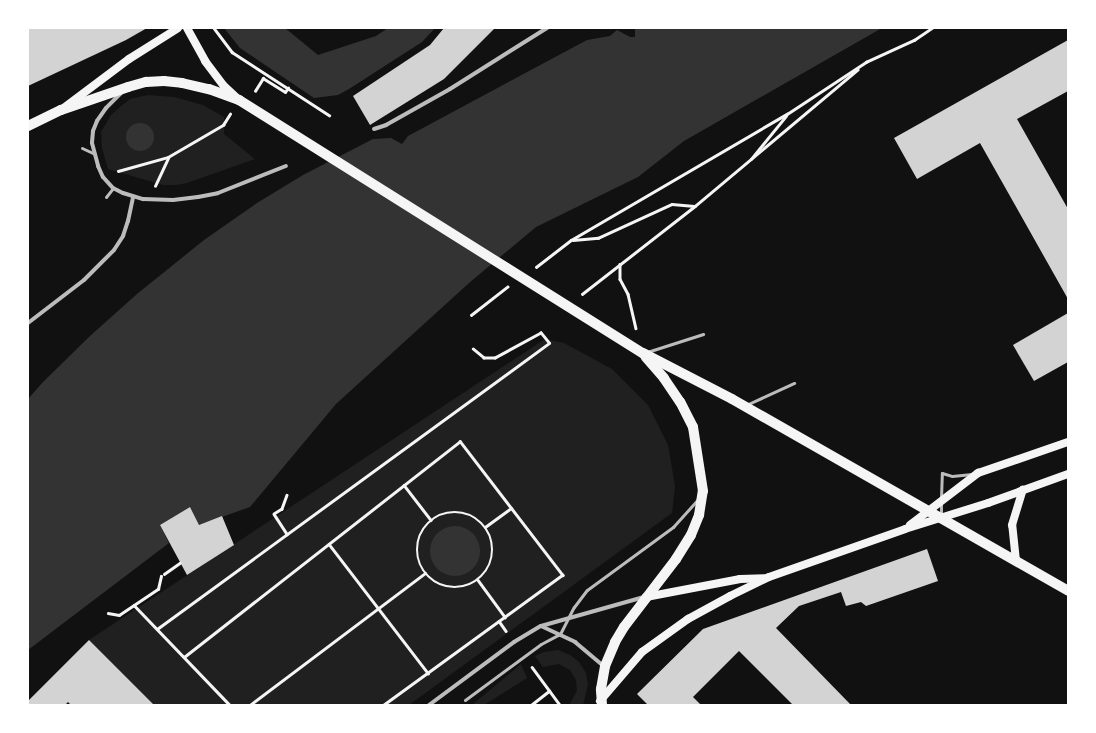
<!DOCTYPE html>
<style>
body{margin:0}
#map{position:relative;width:1096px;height:733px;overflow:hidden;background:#111;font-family:Helvetica,sans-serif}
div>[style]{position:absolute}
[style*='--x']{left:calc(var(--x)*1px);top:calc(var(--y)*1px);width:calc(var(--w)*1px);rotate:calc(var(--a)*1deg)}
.green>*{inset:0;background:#202020}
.water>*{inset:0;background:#333}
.round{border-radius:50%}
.building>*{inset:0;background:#d3d3d3}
.path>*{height:2.5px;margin:-1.25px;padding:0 1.25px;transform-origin:1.25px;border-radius:1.25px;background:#f5f5f5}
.path>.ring{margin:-1.25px;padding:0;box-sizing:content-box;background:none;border:2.5px solid #f5f5f5;border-radius:50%}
.service>*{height:3px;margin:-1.5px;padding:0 1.5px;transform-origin:1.5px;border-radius:1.5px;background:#bcbcbc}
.minor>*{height:4px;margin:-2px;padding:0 2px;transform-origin:2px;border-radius:2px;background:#bcbcbc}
.secondary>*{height:8px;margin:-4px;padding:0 4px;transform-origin:4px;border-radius:4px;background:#f5f5f5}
.primary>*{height:10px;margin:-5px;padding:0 5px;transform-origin:5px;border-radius:5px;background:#f5f5f5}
span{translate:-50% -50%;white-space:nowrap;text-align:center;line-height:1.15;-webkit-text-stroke:4px #fff;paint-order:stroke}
.frame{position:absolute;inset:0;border:29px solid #fff;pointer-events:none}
</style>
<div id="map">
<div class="green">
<div style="clip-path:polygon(148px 95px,174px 97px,203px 105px,224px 117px,224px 134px,255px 159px,187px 183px,176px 185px,163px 185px,108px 169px,102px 148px,101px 132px,111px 115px,120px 107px,130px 99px)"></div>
<div style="clip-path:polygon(545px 339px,564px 343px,612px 369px,648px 405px,668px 445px,675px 486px,672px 513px,409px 705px,154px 705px,89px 640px)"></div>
<div style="clip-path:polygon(558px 650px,570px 655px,579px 662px,586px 673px,588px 685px,583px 705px,571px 705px,570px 703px,577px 691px,576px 680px,570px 670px,559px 664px,543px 667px,535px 656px,544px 652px)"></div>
<div style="clip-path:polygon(521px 664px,527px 678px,484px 705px,472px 705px)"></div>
</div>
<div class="water">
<div style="clip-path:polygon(224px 28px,285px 28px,318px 55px,376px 36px,388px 28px,435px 28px,422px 42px,349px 89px,338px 95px,314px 98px,240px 48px)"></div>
<div style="clip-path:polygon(637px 28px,882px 28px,684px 141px,638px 177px,536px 227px,469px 283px,336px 404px,250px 507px,199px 525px,190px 507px,160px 525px,169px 543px,28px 650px,28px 399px,43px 382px,90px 336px,137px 294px,204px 240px,257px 203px,303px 175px,373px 139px,391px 138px,402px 144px,408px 136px,587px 40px,610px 36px,617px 30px,630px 37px,635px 37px,635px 29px)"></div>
<div class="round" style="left:126px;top:123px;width:28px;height:28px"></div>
<div class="round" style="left:430px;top:526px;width:50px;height:50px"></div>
</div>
<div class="building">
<div style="clip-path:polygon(28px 28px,147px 28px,126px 40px,28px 86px)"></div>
<div style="clip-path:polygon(444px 28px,495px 28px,444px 79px,370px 125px,353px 96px,430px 45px)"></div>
<div style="clip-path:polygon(1068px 40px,1068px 91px,1017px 119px,1068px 209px,1068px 299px,980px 143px,917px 179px,894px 138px)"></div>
<div style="clip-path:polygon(1068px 313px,1068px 362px,1034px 381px,1013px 345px)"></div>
<div style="clip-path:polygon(190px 507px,199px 525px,222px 516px,234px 545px,187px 575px,160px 525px)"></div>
<div style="clip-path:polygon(927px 549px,938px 581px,866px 606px,861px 602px,846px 606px,841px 592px,799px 606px,776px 628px,851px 705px,793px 705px,739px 651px,693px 697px,701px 705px,648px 705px,637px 694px,703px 629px)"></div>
<div style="clip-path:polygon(89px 640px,154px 705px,71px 705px,68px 702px,65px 705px,28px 705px,28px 701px)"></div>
</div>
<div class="path">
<div style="--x:214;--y:28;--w:30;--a:53"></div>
<div style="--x:232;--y:52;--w:116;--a:33"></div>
<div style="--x:255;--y:91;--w:15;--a:-58"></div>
<div style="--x:263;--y:78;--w:26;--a:32"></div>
<div style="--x:285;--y:92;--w:5;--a:-53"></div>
<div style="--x:751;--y:159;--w:55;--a:-50.9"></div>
<div style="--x:118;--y:171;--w:52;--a:-15.6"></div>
<div style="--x:168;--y:157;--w:64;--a:-30.2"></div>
<div style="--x:223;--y:125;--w:13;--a:-58"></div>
<div style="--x:155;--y:186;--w:31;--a:-65"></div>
<div style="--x:573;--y:240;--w:25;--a:-5"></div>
<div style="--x:598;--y:238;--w:81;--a:-24.7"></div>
<div style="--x:672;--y:204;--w:22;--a:5"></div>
<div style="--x:620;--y:264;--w:15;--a:90"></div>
<div style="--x:620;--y:279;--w:17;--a:62"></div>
<div style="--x:628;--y:294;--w:35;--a:77"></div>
<div style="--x:536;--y:267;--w:44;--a:-37.6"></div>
<div style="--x:571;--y:240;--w:250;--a:-30.3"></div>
<div style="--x:787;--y:114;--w:95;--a:-33.4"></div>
<div style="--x:866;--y:62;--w:53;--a:-24.6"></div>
<div style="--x:914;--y:40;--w:22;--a:-34"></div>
<div style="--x:582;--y:294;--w:143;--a:-37.9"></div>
<div style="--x:695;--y:206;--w:212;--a:-40"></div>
<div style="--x:471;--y:315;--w:46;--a:-37.9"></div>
<div style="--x:404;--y:485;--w:44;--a:52.4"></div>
<div style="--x:287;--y:495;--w:15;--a:110"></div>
<div style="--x:282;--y:509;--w:9;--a:148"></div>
<div style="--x:274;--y:514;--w:24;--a:57"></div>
<div class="ring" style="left:417px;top:512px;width:73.5px;height:73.5px"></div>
<div style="--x:485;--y:527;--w:32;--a:-36"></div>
<div style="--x:329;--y:544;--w:163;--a:52.5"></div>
<div style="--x:164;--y:574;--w:19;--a:-35"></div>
<div style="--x:478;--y:580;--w:46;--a:53.9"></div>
<div style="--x:134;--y:605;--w:139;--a:46.2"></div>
<div style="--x:108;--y:613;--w:11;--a:10"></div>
<div style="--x:119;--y:615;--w:47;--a:-33.7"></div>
<div style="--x:158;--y:589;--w:13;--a:-77"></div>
<div style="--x:499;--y:621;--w:12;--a:55"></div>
<div style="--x:157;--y:629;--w:485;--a:-36.1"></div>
<div style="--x:549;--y:343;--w:13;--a:-129"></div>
<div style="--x:541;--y:333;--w:52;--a:151.5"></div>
<div style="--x:495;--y:358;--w:11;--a:180"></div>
<div style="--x:484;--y:358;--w:14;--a:-141"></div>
<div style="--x:184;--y:657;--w:350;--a:-38"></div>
<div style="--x:460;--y:441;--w:169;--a:52.5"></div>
<div style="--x:563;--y:575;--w:221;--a:144"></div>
<div style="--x:532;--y:667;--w:47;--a:53.6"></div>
<div style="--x:250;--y:705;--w:219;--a:-37"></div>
<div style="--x:531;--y:705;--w:23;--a:-38"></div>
</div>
<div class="service">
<div style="--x:82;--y:148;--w:14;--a:25"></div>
<div style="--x:106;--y:197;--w:11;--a:-52"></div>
<div style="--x:647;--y:352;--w:59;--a:-17.8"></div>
<div style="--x:746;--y:405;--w:53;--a:-24.6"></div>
<div style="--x:941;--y:498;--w:25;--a:-88"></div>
<div style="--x:942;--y:473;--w:10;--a:17"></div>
<div style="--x:952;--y:476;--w:20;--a:-6"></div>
<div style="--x:941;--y:516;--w:12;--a:-90"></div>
<div style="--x:465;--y:700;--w:94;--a:-36.4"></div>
<div style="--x:541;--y:644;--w:21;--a:-28"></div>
<div style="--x:560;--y:634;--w:30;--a:-63"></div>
<div style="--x:574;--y:607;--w:21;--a:-53"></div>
<div style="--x:587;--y:590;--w:107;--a:-36.2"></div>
<div style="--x:673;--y:527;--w:38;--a:-48"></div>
</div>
<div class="minor">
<div style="--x:121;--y:93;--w:21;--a:135"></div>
<div style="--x:106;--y:108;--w:16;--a:125"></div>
<div style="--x:97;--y:121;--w:11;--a:112"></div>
<div style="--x:93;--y:131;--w:12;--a:95"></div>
<div style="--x:92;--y:143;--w:24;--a:75"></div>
<div style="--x:98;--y:166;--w:12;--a:66"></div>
<div style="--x:103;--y:177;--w:15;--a:48"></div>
<div style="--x:113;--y:188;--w:11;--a:27"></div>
<div style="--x:123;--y:193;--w:21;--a:17"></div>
<div style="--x:143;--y:199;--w:30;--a:2"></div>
<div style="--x:173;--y:200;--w:25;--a:-7"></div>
<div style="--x:198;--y:197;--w:20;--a:-11"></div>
<div style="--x:218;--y:193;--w:73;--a:-21.7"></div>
<div style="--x:374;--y:129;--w:13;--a:-18"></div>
<div style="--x:386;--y:125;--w:73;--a:-29.4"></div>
<div style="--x:450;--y:89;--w:115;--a:-32.2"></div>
<div style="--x:28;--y:323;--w:71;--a:-37.5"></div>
<div style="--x:84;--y:280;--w:42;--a:-45"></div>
<div style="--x:114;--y:250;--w:17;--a:-57"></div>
<div style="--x:123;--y:236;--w:16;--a:-72"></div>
<div style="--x:128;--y:221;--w:25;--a:-78"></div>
<div style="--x:541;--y:626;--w:107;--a:-15.7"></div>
<div style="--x:429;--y:705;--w:106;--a:-36.5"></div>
<div style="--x:514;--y:642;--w:31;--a:-31"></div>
<div style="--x:541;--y:626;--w:38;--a:25"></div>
<div style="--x:575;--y:642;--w:38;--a:40"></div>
</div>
<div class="secondary">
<div style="--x:187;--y:28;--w:38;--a:61"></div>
<div style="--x:205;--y:61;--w:31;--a:53"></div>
<div style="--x:224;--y:86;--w:18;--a:43"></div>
<div style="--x:65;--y:107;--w:80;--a:-36.9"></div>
<div style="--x:129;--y:59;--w:58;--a:-32.3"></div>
<div style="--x:910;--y:525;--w:86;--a:-37.4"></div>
<div style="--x:978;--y:473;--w:95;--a:-19"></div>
<div style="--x:1016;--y:561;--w:36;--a:-96"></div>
<div style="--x:1012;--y:525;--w:37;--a:-73"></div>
<div style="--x:646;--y:597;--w:96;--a:-10.8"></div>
<div style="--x:740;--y:579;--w:24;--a:-2"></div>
<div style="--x:600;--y:701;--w:65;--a:-49.4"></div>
<div style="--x:642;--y:652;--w:57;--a:-35.7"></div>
<div style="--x:688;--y:619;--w:48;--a:-28.7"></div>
<div style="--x:730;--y:596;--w:43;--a:-26"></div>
<div style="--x:769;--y:577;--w:144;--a:-19.4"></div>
<div style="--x:905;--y:529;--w:87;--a:-17.4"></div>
<div style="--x:988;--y:503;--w:85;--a:-19.9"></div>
</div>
<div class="primary">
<div style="--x:28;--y:126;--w:37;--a:-26"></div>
<div style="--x:61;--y:110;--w:71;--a:-18.9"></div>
<div style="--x:128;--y:87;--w:19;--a:-16"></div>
<div style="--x:146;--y:82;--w:18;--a:-3"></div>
<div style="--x:164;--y:81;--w:18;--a:6"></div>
<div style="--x:182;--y:83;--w:28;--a:13"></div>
<div style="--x:209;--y:89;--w:32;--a:20"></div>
<div style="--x:239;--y:100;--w:477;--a:32.1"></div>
<div style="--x:643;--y:353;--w:100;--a:27.3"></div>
<div style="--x:732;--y:399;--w:387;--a:29.7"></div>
<div style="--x:602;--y:705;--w:16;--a:-94"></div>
<div style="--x:601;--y:689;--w:23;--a:-80"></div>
<div style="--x:605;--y:666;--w:26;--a:-67"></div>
<div style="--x:615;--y:642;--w:17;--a:-59"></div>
<div style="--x:624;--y:627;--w:86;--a:-52.6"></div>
<div style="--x:676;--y:559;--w:28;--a:-58"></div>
<div style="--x:691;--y:535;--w:22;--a:-68"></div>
<div style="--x:699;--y:515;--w:24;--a:-81"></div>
<div style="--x:703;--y:491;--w:65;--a:-98.9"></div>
<div style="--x:693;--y:427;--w:28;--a:-117"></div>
<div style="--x:680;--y:402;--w:29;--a:-124"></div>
<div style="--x:664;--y:378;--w:28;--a:-131"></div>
</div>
<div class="frame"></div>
</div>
